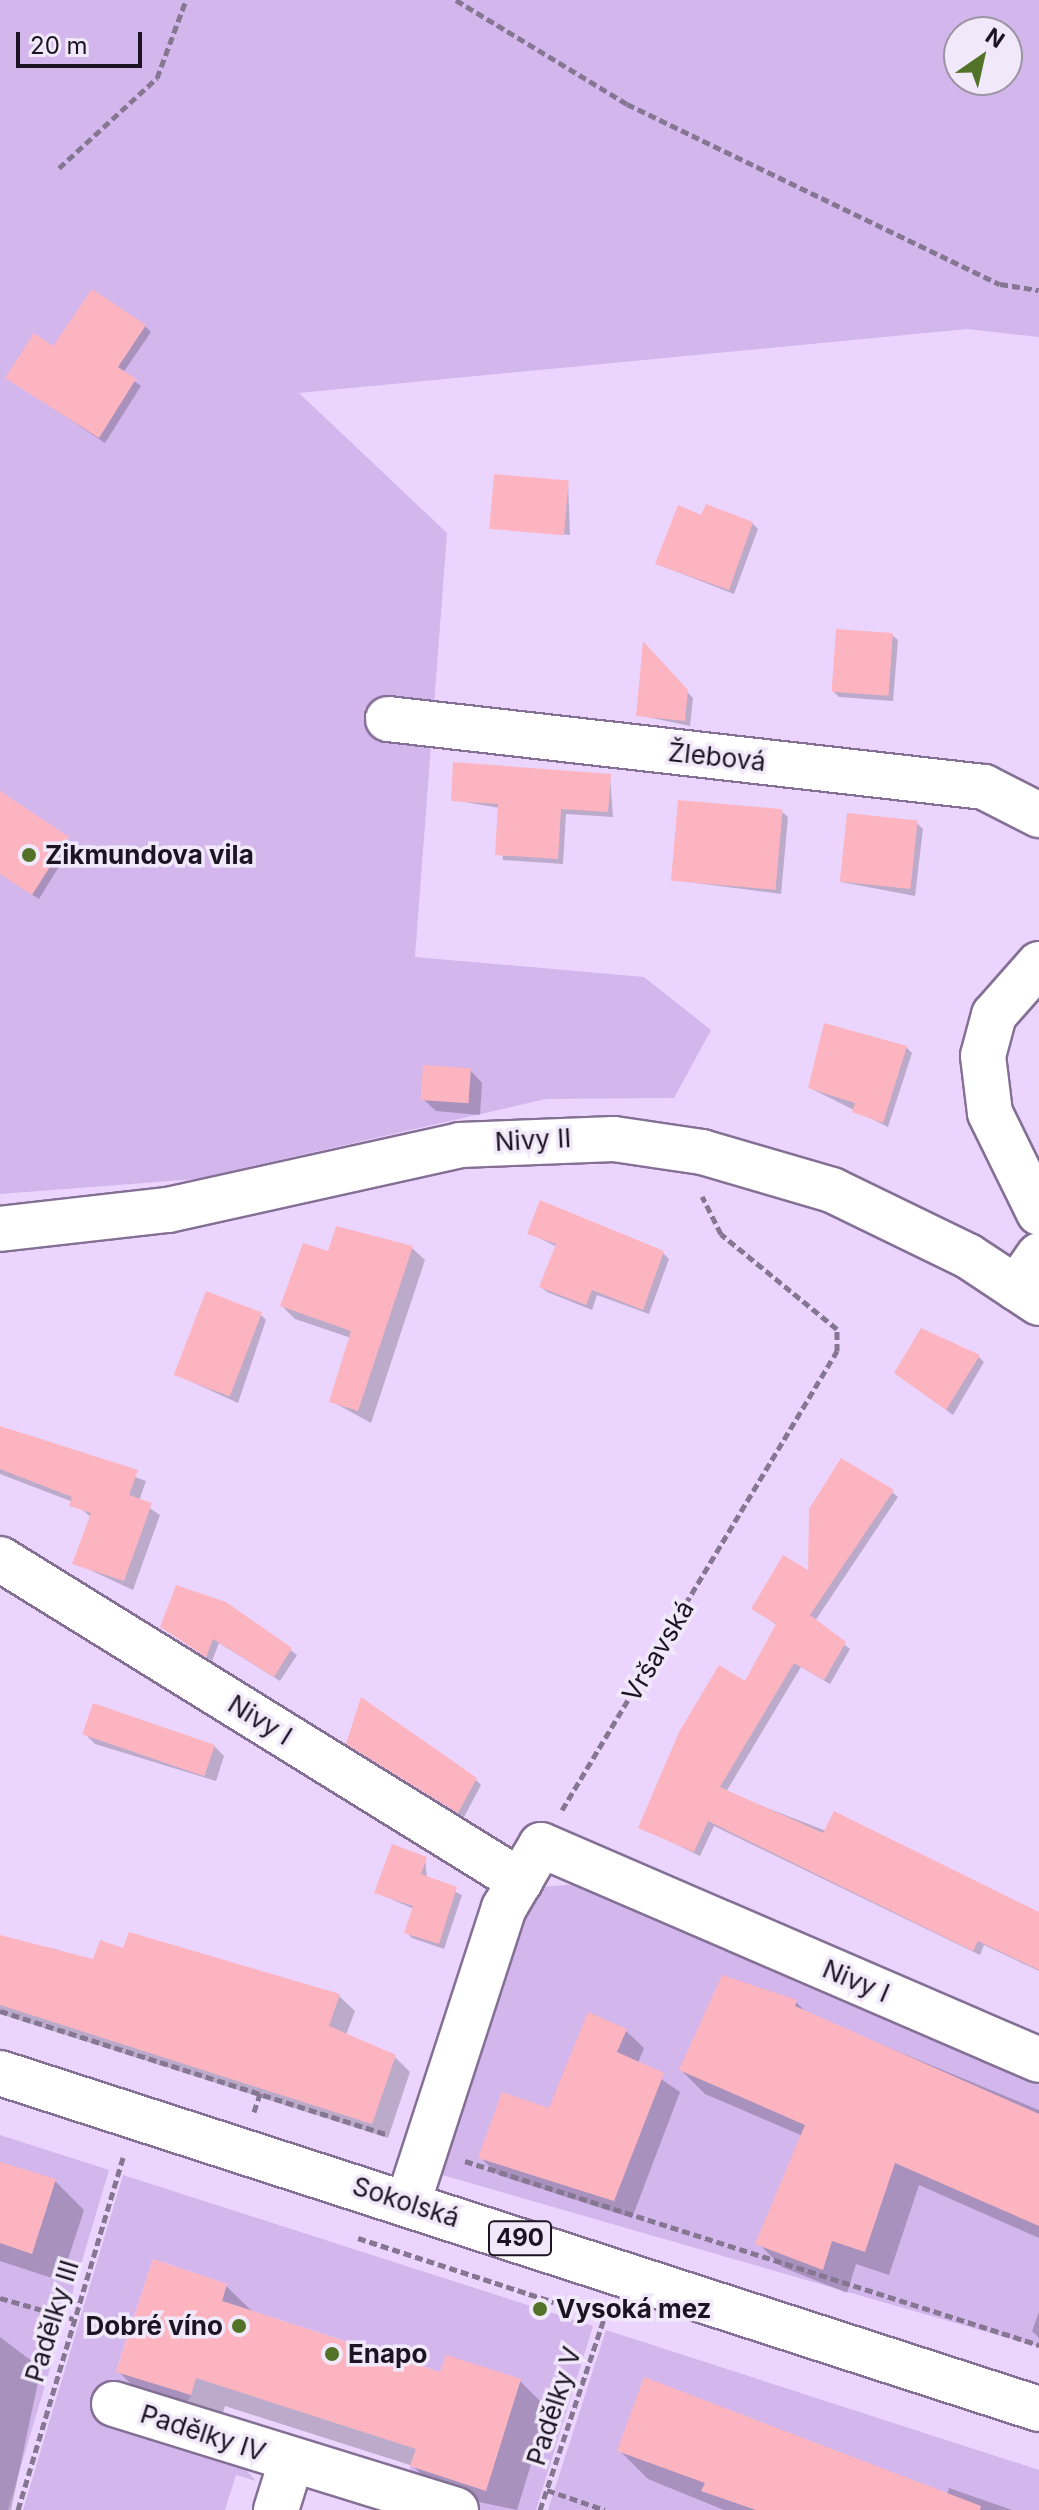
<!DOCTYPE html>
<meta charset="utf-8">
<style>
body{margin:0}
#map{position:relative;width:1039px;height:2510px;overflow:hidden;background:#ebd5fe;font-family:Inter,sans-serif}
div>[style]{position:absolute}
[style*='--x']{left:calc(var(--x)*1px);top:calc(var(--y)*1px);width:calc(var(--w)*1px);rotate:calc(var(--a)*1deg)}
.green>*{inset:0;background:#d3b6ec}
.shadow>*{inset:0;background:#0003}
.building>*{inset:0;background:#fcb5c0;transform-origin:0 0}
.path>*{height:5px;margin-top:-2.5px;transform-origin:0;background:repeating-linear-gradient(90deg,#857691 0 8px,transparent 0 12px)}
.roads{filter:drop-shadow(2px 0 #847095) drop-shadow(-2px 0 #847095) drop-shadow(0 2px #847095) drop-shadow(0 -2px #847095)}
.minor>*{height:44px;margin:-22px;padding:0 22px;transform-origin:22px;border-radius:22px;background:#fff}
.primary>*{height:44px;margin:-22px;padding:0 22px;transform-origin:22px;border-radius:22px;background:#fff}
.dots>*{width:22px;height:22px;translate:-50% -50%;box-sizing:border-box;border:4px solid #f1e9f9;border-radius:50%}
span{translate:-50% -50%;white-space:nowrap;text-align:center;line-height:1.15;-webkit-text-stroke:7px #f1e9f9;paint-order:stroke}
.shield-label span{padding:2px 6px;background:#f1e9f9;border:2px solid;border-radius:6px;-webkit-text-stroke-width:0}
.shield-label{font-size:24px;color:#1c1422;font-weight:700}
.street-label{font-size:26px;color:#1c1422}
.poi-label{font-size:26px;color:#1c1422;font-weight:700}
.left{translate:0 -50%;text-align:left}
.right{translate:-100% -50%;text-align:right}
.north{position:absolute;left:943px;top:16px;width:80px;height:80px;box-sizing:border-box;background:#f1e9f9;border:2px solid #9c94a3;border-radius:50%;rotate:34deg;font-size:22px;font-weight:700;line-height:32px;text-align:center;color:#1c1422}
.north::after{content:'';display:block;margin:auto;width:28px;height:36px;background:#527228;clip-path:polygon(50% 0,100% 100%,50% 72%,0 100%)}
.scale{position:absolute;left:16px;top:32px;width:126px;height:36px;box-sizing:border-box;border:4px solid #1c1422;border-top:0;padding-left:10px;font-size:24px;line-height:28px;white-space:nowrap;color:#1c1422;-webkit-text-stroke:6px #f1e9f9;paint-order:stroke}
</style>
<div id="map">
<div class="green">
<div style="clip-path:polygon(evenodd,0 0,1039px 0,1039px 337px,967px 329px,299px 393px,447px 533px,415px 957px,644px 977px,711px 1030px,674px 1098px,546px 1099px,196px 1179px,0 1194px,0 0,959px 32px,1007px 32px,1007px 80px,959px 80px,959px 32px)"></div>
<div style="clip-path:polygon(577px 1884px,1039px 2085px,1039px 2347px,435px 2173px,523px 1920px,542px 1887px)"></div>
<div style="clip-path:polygon(0 2135px,109px 2170px,8px 2510px,0 2510px)"></div>
<div style="clip-path:polygon(123px 2175px,593px 2326px,536px 2510px,478px 2510px,411px 2478px,410px 2466px,485px 2490px,440px 2372px,222px 2301px,227px 2284px,153px 2259px,116px 2371px,191px 2395px,186px 2405px,256px 2481px,236px 2475px,225px 2510px,23px 2510px)"></div>
<div style="clip-path:polygon(606px 2330px,1039px 2470px,1039px 2510px,548px 2510px)"></div>
</div>
<div class="shadow">
<div style="clip-path:polygon(145px 326px,151px 332px,123px 373px,141px 386px,105px 443px,8px 378px,54px 349px)"></div>
<div style="clip-path:polygon(568px 482px,570px 535px,491px 528px)"></div>
<div style="clip-path:polygon(752px 523px,758px 529px,734px 594px,657px 564px)"></div>
<div style="clip-path:polygon(892px 635px,898px 640px,893px 701px,839px 697px,833px 691px)"></div>
<div style="clip-path:polygon(645px 646px,693px 698px,690px 726px,638px 715px)"></div>
<div style="clip-path:polygon(610px 776px,613px 817px,566px 814px,563px 864px,503px 860px,500px 808px,453px 800px)"></div>
<div style="clip-path:polygon(782px 812px,788px 817px,781px 894px,673px 880px)"></div>
<div style="clip-path:polygon(0 814px,73px 844px,39px 899px,0 874px)"></div>
<div style="clip-path:polygon(917px 823px,923px 829px,915px 896px,841px 882px)"></div>
<div style="clip-path:polygon(906px 1047px,912px 1053px,888px 1127px,810px 1088px)"></div>
<div style="clip-path:polygon(470px 1070px,482px 1083px,480px 1115px,436px 1111px,423px 1099px)"></div>
<div style="clip-path:polygon(529px 1233px,663px 1253px,669px 1259px,649px 1314px,597px 1295px,592px 1310px,547px 1292px,541px 1287px,557px 1247px)"></div>
<div style="clip-path:polygon(412px 1248px,425px 1260px,371px 1423px,331px 1401px,351px 1338px,295px 1319px,282px 1306px)"></div>
<div style="clip-path:polygon(261px 1315px,266px 1320px,238px 1403px,179px 1376px)"></div>
<div style="clip-path:polygon(979px 1357px,984px 1362px,953px 1415px,902px 1378px)"></div>
<div style="clip-path:polygon(0 1428px,146px 1481px,139px 1501px,160px 1515px,133px 1590px,75px 1563px,92px 1518px,73px 1502px,0 1474px)"></div>
<div style="clip-path:polygon(892px 1492px,898px 1497px,815px 1621px,850px 1649px,830px 1684px,801px 1667px,726px 1792px,1039px 1914px,1039px 1971px,984px 1945px,980px 1955px,714px 1826px,700px 1856px,640px 1827px,745px 1684px,778px 1626px,753px 1608px,810px 1574px)"></div>
<div style="clip-path:polygon(225px 1604px,297px 1655px,280px 1681px,219px 1643px,212px 1661px,163px 1627px)"></div>
<div style="clip-path:polygon(85px 1734px,214px 1746px,224px 1756px,216px 1781px,95px 1744px)"></div>
<div style="clip-path:polygon(348px 1743px,475px 1779px,481px 1785px,464px 1817px)"></div>
<div style="clip-path:polygon(425px 1859px,427px 1878px,462px 1895px,444px 1949px,412px 1938px,406px 1932px,414px 1909px,377px 1893px)"></div>
<div style="clip-path:polygon(0 1937px,49px 1954px,51px 1948px,95px 1961px,124px 1951px,339px 1996px,355px 2011px,346px 2035px,394px 2056px,410px 2072px,388px 2138px,0 2014px)"></div>
<div style="clip-path:polygon(796px 2002px,808px 2014px,1039px 2110px,1039px 2238px,919px 2185px,889px 2275px,856px 2264px,847px 2293px,782px 2267px,758px 2243px,803px 2136px,705px 2094px,681px 2070px)"></div>
<div style="clip-path:polygon(626px 2031px,644px 2048px,638px 2063px,680px 2092px,632px 2218px,498px 2175px,480px 2157px,550px 2111px)"></div>
<div style="clip-path:polygon(0 2164px,55px 2181px,84px 2210px,61px 2281px,0 2261px)"></div>
<div style="clip-path:polygon(226px 2286px,255px 2314px,442px 2375px,520px 2381px,548px 2409px,517px 2510px,441px 2494px,413px 2466px,225px 2406px,220px 2422px,147px 2400px,118px 2371px)"></div>
<div style="clip-path:polygon(1039px 2312px,1039px 2338px,1032px 2331px)"></div>
<div style="clip-path:polygon(0 2337px,41px 2368px,11px 2510px,0 2510px)"></div>
<div style="clip-path:polygon(619px 2450px,947px 2495px,949px 2488px,1012px 2510px,724px 2510px,648px 2479px)"></div>
</div>
<div class="building">
<div style="clip-path:polygon(92px 289px,146px 325px,118px 367px,136px 379px,99px 438px,5px 378px,34px 333px,53px 346px)"></div>
<div style="left:494px;top:474px;width:75px;height:55px;rotate:5deg"></div>
<div style="clip-path:polygon(706px 504px,753px 522px,729px 590px,655px 564px,678px 505px,701px 515px)"></div>
<div style="left:836px;top:629px;width:57px;height:63px;rotate:4deg"></div>
<div style="clip-path:polygon(643px 641px,688px 690px,685px 721px,636px 716px)"></div>
<div style="clip-path:polygon(453px 762px,611px 774px,608px 812px,561px 809px,558px 859px,495px 855px,498px 804px,451px 801px)"></div>
<div style="clip-path:polygon(0 791px,69px 837px,32px 895px,0 874px)"></div>
<div style="left:678px;top:800px;width:105px;height:81px;rotate:5deg"></div>
<div style="left:847px;top:813px;width:71px;height:69px;rotate:6deg"></div>
<div style="clip-path:polygon(824px 1023px,907px 1046px,883px 1123px,852px 1112px,855px 1103px,808px 1088px)"></div>
<div style="left:423px;top:1065px;width:48px;height:35px;rotate:4deg"></div>
<div style="clip-path:polygon(540px 1200px,664px 1251px,643px 1310px,592px 1290px,586px 1305px,539px 1287px,556px 1244px,527px 1234px)"></div>
<div style="clip-path:polygon(336px 1226px,413px 1246px,358px 1411px,329px 1402px,351px 1331px,280px 1306px,303px 1243px,328px 1251px)"></div>
<div style="left:206px;top:1291px;width:60px;height:90px;rotate:21deg"></div>
<div style="clip-path:polygon(921px 1328px,980px 1355px,946px 1410px,894px 1373px)"></div>
<div style="clip-path:polygon(0 1426px,138px 1470px,129px 1495px,152px 1503px,124px 1581px,72px 1564px,91px 1513px,69px 1506px,72px 1497px,0 1469px)"></div>
<div style="clip-path:polygon(841px 1458px,894px 1490px,810px 1615px,846px 1642px,824px 1680px,794px 1663px,720px 1787px,823px 1833px,834px 1811px,1039px 1912px,1039px 1970px,978px 1941px,973px 1951px,708px 1821px,694px 1852px,638px 1828px,679px 1732px,719px 1665px,745px 1681px,776px 1624px,751px 1609px,783px 1555px,808px 1570px,809px 1509px)"></div>
<div style="clip-path:polygon(176px 1585px,226px 1602px,292px 1648px,274px 1677px,213px 1639px,206px 1657px,160px 1627px)"></div>
<div style="clip-path:polygon(361px 1697px,477px 1778px,458px 1813px,346px 1744px)"></div>
<div style="left:93px;top:1703px;width:129px;height:33px;rotate:19deg"></div>
<div style="clip-path:polygon(392px 1844px,427px 1857px,421px 1874px,457px 1887px,439px 1944px,404px 1933px,413px 1906px,374px 1893px)"></div>
<div style="clip-path:polygon(129px 1932px,340px 1994px,329px 2026px,396px 2055px,372px 2124px,0 2005px,0 1935px,93px 1959px,100px 1940px,123px 1948px)"></div>
<div style="clip-path:polygon(722px 1975px,797px 2000px,795px 2006px,1039px 2114px,1039px 2226px,895px 2163px,865px 2252px,832px 2241px,823px 2270px,755px 2244px,805px 2125px,679px 2070px)"></div>
<div style="clip-path:polygon(588px 2012px,627px 2029px,617px 2052px,664px 2073px,614px 2201px,478px 2158px,502px 2092px,549px 2108px)"></div>
<div style="clip-path:polygon(0 2162px,56px 2179px,32px 2254px,0 2243px)"></div>
<div style="clip-path:polygon(153px 2259px,227px 2284px,222px 2301px,440px 2372px,446px 2355px,521px 2379px,486px 2491px,410px 2466px,416px 2449px,196px 2378px,191px 2395px,116px 2372px)"></div>
<div style="clip-path:polygon(644px 2377px,981px 2506px,980px 2510px,756px 2510px,701px 2491px,705px 2483px,617px 2451px)"></div>
</div>
<div class="path">
<div style="--x:456;--y:0;--w:200;--a:31.3"></div>
<div style="--x:627;--y:104;--w:414;--a:25.8"></div>
<div style="--x:1000;--y:284;--w:39;--a:9"></div>
<div style="--x:59;--y:168;--w:133;--a:-42.6"></div>
<div style="--x:157;--y:78;--w:83;--a:-69.6"></div>
<div style="--x:562;--y:1810;--w:535;--a:-59.07"></div>
<div style="--x:837;--y:1351;--w:22;--a:-90"></div>
<div style="--x:837;--y:1329;--w:150;--a:-140.7"></div>
<div style="--x:721;--y:1234;--w:42;--a:-116.6"></div>
<div style="--x:0;--y:2011;--w:407;--a:17.7"></div>
<div style="--x:254;--y:2112;--w:20;--a:-72"></div>
<div style="--x:465;--y:2161;--w:603;--a:17.77"></div>
<div style="--x:358;--y:2238;--w:206;--a:18.1"></div>
<div style="--x:0;--y:2298;--w:76;--a:16"></div>
<div style="--x:547;--y:2490;--w:61;--a:19"></div>
<div style="--x:18;--y:2510;--w:368;--a:-73.4"></div>
<div style="--x:540;--y:2510;--w:208;--a:-71.5"></div>
</div>
<div class="roads">
<div class="minor">
<div style="--x:388;--y:719;--w:600;--a:6.51"></div>
<div style="--x:984;--y:787;--w:62;--a:27"></div>
<div style="--x:1039;--y:964;--w:68;--a:131.4"></div>
<div style="--x:994;--y:1015;--w:42;--a:105"></div>
<div style="--x:983;--y:1056;--w:57;--a:83"></div>
<div style="--x:990;--y:1113;--w:111;--a:63.9"></div>
<div style="--x:0;--y:1229;--w:169;--a:-6.5"></div>
<div style="--x:168;--y:1210;--w:299;--a:-12.5"></div>
<div style="--x:460;--y:1145;--w:154;--a:-2.2"></div>
<div style="--x:614;--y:1139;--w:89;--a:8.4"></div>
<div style="--x:702;--y:1152;--w:135;--a:16.3"></div>
<div style="--x:832;--y:1190;--w:151;--a:25.9"></div>
<div style="--x:968;--y:1256;--w:85;--a:33.5"></div>
<div style="--x:1016;--y:1288;--w:40;--a:-55.1"></div>
<div style="--x:0;--y:1559;--w:612;--a:31.77"></div>
<div style="--x:408;--y:2203;--w:310;--a:-72"></div>
<div style="--x:504;--y:1908;--w:73;--a:-59.6"></div>
<div style="--x:541;--y:1845;--w:542;--a:23.35"></div>
<div style="--x:114;--y:2404;--w:358;--a:17.2"></div>
<div style="--x:276;--y:2510;--w:50;--a:-72.6"></div>
</div>
<div class="primary">
<div style="--x:0;--y:2073;--w:1092;--a:17.92"></div>
</div>
</div>
<div class="dots">
<div style="left:29px;top:855px;background:#527228"></div>
<div style="left:540px;top:2309px;background:#527228"></div>
<div style="left:239px;top:2326px;background:#527228"></div>
<div style="left:332px;top:2354px;background:#527228"></div>
</div>
<div class="shield-label">
<span style="left:520px;top:2238px">490</span>
</div>
<div class="street-label">
<span style="left:717px;top:757px;rotate:6deg">Žlebová</span>
<span style="left:533px;top:1140px;rotate:-3deg">Nivy II</span>
<span style="left:658px;top:1651px;rotate:-59deg">Vršavská</span>
<span style="left:260px;top:1720px;rotate:32deg">Nivy I</span>
<span style="left:856px;top:1981px;rotate:23deg">Nivy I</span>
<span style="left:406px;top:2202px;rotate:18deg">Sokolská</span>
<span style="left:52px;top:2321px;rotate:-73deg">Padělky III</span>
<span style="left:554px;top:2406px;rotate:-72deg">Padělky V</span>
<span style="left:203px;top:2433px;rotate:18deg">Padělky IV</span>
</div>
<div class="poi-label">
<span class="left" style="left:45px;top:855px">Zikmundova vila</span>
<span class="left" style="left:556px;top:2309px">Vysoká mez</span>
<span class="right" style="left:223px;top:2326px">Dobré víno</span>
<span class="left" style="left:348px;top:2354px">Enapo</span>
</div>
<div class="north">N</div>
<div class="scale">20 m</div>
</div>
